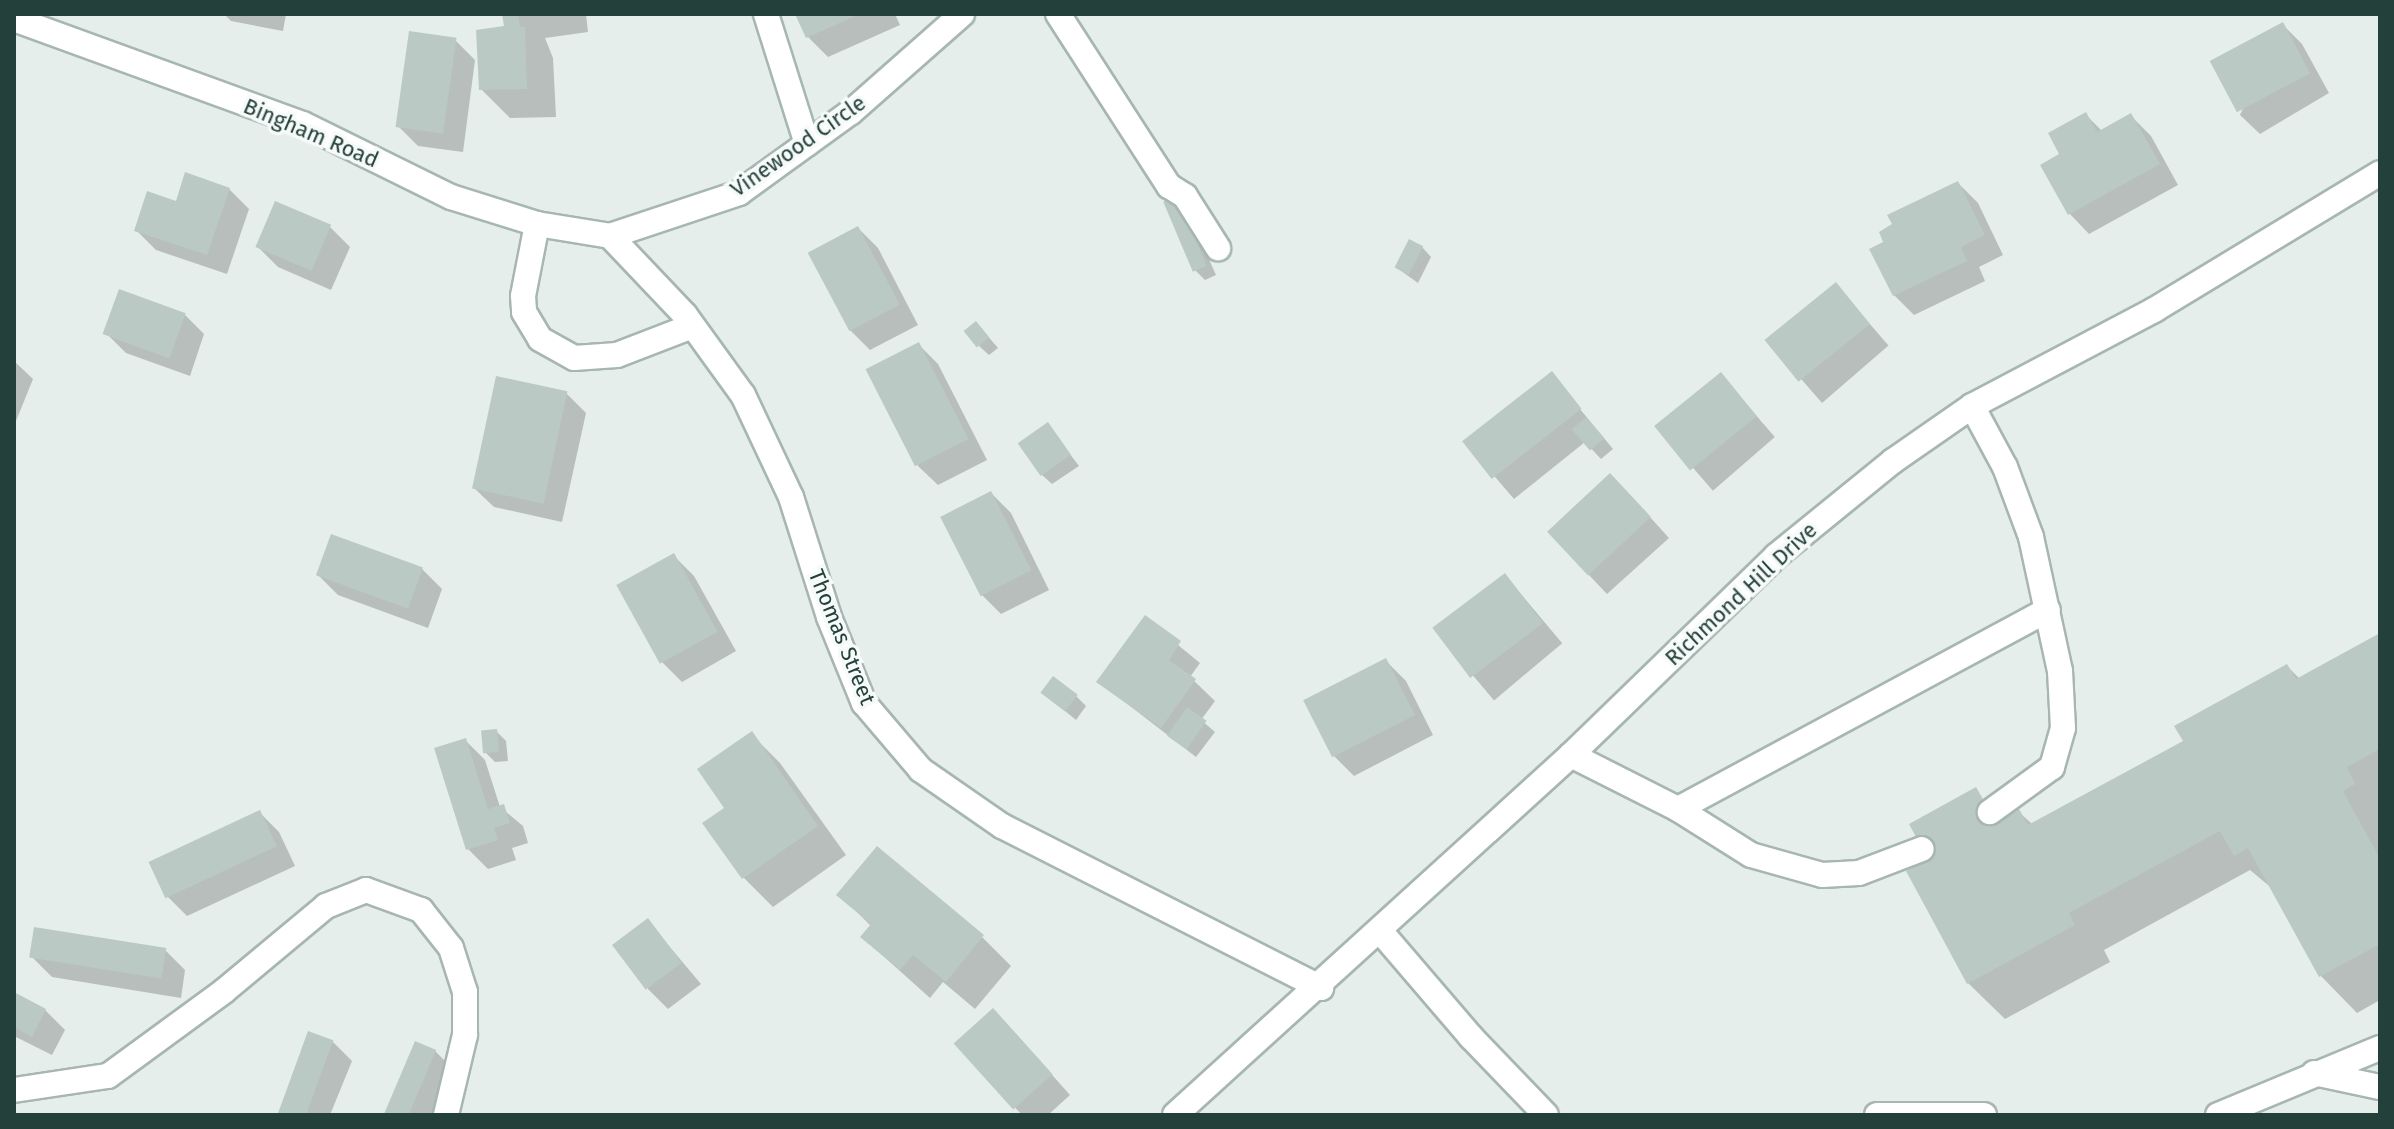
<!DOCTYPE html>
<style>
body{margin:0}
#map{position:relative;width:2394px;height:1129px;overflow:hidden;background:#e5eeeb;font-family:"Fira Sans",sans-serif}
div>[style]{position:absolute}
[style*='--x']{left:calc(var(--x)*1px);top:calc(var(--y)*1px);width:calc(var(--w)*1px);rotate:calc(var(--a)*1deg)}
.shadow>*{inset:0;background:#0003;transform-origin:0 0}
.building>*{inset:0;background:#bac9c4;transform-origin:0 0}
.roads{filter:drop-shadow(2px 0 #a7b6b3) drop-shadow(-2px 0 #a7b6b3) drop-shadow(0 2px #a7b6b3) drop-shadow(0 -2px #a7b6b3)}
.lane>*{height:24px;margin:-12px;padding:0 12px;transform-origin:12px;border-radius:12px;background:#fff}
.street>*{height:24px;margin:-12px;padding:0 12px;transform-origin:12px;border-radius:12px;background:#fff}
span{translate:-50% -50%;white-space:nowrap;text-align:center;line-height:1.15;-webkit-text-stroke:7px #f6faf8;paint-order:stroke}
.street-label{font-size:22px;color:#24403b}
.frame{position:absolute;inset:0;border:16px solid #24403b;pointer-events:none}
</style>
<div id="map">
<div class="shadow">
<div style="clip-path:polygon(224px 14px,286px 14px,283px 31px,231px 21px)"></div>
<div style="clip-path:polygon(502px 14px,586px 14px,588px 32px,545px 38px,553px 58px,556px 117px,510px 118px,481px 89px,507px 28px)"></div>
<div style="clip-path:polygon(798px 14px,895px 14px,900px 25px,828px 57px,808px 37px)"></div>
<div style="clip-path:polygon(2282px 24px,2302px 44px,2329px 93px,2260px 134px,2240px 115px)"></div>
<div style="clip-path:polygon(455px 40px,475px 60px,463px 152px,418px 146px,398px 126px)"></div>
<div style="clip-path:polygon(2086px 115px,2102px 131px,2131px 116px,2151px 136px,2178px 185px,2089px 234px,2070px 214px,2062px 155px)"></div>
<div style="clip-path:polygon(1958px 183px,1978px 203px,2003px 255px,1979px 267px,1985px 281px,1914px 315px,1894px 295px)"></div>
<div style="clip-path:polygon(229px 189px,249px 209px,227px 274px,156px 250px,136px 230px,178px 204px)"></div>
<div style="clip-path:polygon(1186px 208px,1216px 275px,1205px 280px,1195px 270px)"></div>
<div style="clip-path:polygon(330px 227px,350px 247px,331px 290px,278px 267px,258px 247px)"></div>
<div style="clip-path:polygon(858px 228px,878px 248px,918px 325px,870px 350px,850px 330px)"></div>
<div style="clip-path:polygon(1422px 247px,1431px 257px,1418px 283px,1397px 268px)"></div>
<div style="left:1836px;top:285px;width:80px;height:88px;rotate:49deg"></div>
<div style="clip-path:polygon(184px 314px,204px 334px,190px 376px,126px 353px,106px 333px)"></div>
<div style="clip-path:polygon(986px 334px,998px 348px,989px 355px,979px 346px)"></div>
<div style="clip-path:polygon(918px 344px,938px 364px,987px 460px,938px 485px,918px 466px)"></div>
<div style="clip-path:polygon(14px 361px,33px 379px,16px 421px,14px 420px)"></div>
<div style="clip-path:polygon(1551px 374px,1613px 449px,1601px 459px,1585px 442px,1514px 499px,1466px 443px)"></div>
<div style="left:1721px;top:375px;width:82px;height:82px;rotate:49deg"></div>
<div style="clip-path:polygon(566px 393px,586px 413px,562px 522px,494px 507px,473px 487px)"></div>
<div style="clip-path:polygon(1047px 424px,1079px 466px,1052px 484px,1042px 475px)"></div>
<div style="clip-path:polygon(991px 493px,1011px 513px,1049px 590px,1001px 614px,981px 594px)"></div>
<div style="clip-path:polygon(1630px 495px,1669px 538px,1607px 594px,1588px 574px)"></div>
<div style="clip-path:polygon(674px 556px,694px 576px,736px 651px,682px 682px,662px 662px)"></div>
<div style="clip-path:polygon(422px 569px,442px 589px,428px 628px,338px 595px,318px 575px)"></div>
<div style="left:1505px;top:575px;width:89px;height:89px;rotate:50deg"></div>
<div style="clip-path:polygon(1145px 618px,1200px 663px,1190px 677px,1215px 701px,1201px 720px,1215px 732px,1196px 757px,1099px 682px)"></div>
<div style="clip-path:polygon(2380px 635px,2380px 1000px,2357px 1013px,2321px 976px,2274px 890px,2250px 870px,2104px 950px,2110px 962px,2005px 1019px,1968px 983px,1930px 860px,1976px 790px,1999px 823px,2019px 812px,2033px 825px,2185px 742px,2287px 666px,2300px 679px)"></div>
<div style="clip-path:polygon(1386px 661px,1406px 681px,1433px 735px,1354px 776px,1334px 756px,1306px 702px)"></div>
<div style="clip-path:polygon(1043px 693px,1076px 696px,1086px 706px,1076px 720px)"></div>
<div style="clip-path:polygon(496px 731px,506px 741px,508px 761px,495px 762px,485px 752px)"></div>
<div style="clip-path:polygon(751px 734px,780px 763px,846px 855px,773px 907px,744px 878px,705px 823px,727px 808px)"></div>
<div style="clip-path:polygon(465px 740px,485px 760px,500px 807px,523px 826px,528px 843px,512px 848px,516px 860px,488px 869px,468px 849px)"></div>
<div style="clip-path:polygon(259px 812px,279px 832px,295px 866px,187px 916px,167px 896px)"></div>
<div style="clip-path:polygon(839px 894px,982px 937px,1011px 966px,975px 1009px,943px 982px,930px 998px,862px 937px,871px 926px)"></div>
<div style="clip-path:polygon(647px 920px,701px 984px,668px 1009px,648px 989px)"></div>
<div style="clip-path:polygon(165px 950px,185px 970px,181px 998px,52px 977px,32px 957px)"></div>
<div style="clip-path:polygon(14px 994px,45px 1010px,65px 1030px,52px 1055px,14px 1036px)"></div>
<div style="clip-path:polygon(1012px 1030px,1070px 1095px,1048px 1115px,1022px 1115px,957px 1044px)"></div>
<div style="clip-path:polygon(332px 1041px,352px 1061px,330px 1115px,277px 1115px)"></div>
<div style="clip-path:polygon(435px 1051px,455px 1071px,439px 1115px,390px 1115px)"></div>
</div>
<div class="building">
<div style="clip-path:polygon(502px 14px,518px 14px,520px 27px,525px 27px,527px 89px,479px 90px,476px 30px,504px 26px)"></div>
<div style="clip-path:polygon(795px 14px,860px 14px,806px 38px)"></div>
<div style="left:2283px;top:22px;width:58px;height:83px;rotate:62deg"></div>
<div style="left:409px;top:31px;width:48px;height:97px;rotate:8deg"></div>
<div style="clip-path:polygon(2086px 112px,2097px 132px,2131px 113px,2160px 164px,2068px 215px,2040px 165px,2059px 154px,2048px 133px)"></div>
<div style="clip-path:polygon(185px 172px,230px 188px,207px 255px,134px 231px,147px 191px,176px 201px)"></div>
<div style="clip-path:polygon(1958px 181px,1985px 235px,1961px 247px,1967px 261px,1893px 296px,1869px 249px,1883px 242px,1879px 232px,1892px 224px,1887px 215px)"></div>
<div style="left:1177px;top:196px;width:76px;height:15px;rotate:67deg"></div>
<div style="left:275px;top:201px;width:61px;height:50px;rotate:23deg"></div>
<div style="left:858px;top:226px;width:89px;height:57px;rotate:62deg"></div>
<div style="left:1409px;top:239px;width:16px;height:32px;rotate:27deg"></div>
<div style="left:1836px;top:282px;width:54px;height:92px;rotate:51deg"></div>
<div style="left:119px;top:289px;width:71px;height:48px;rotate:20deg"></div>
<div style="left:976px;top:321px;width:21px;height:16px;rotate:51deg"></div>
<div style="left:919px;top:342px;width:109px;height:60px;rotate:63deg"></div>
<div style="left:1552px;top:371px;width:48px;height:114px;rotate:52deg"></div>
<div style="left:1721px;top:372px;width:57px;height:86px;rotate:51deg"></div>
<div style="left:496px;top:376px;width:73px;height:115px;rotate:12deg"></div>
<div style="left:1586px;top:417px;width:28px;height:19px;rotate:49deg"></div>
<div style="left:1048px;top:422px;width:40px;height:37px;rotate:55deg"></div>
<div style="left:1610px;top:473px;width:60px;height:86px;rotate:47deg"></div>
<div style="left:991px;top:491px;width:89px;height:57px;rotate:63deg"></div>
<div style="left:331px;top:534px;width:98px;height:44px;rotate:20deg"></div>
<div style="left:674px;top:553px;width:90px;height:66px;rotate:61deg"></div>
<div style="left:1505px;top:573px;width:63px;height:91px;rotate:53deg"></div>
<div style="clip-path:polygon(1145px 615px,1181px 641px,1169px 660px,1196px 679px,1161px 728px,1096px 682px)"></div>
<div style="clip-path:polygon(2380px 633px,2380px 749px,2347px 767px,2355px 784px,2343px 791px,2380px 859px,2380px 944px,2319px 977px,2248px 848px,2234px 856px,2220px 831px,2069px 913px,2075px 925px,1967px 984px,1906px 871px,1928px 859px,1909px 824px,1976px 787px,1996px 822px,2019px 809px,2028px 825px,2183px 741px,2174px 726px,2287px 664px,2296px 679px)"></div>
<div style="left:1386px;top:658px;width:64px;height:93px;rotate:63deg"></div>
<div style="left:1053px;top:676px;width:31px;height:21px;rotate:37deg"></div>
<div style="left:1187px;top:707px;width:24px;height:35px;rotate:35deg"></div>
<div style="left:497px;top:729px;width:23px;height:16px;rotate:85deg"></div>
<div style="clip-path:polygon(752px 731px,818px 826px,742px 879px,702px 823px,724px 808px,697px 769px)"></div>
<div style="clip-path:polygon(466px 738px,488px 809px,504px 804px,510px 823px,494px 828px,498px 840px,466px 850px,434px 748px)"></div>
<div style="left:260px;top:810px;width:40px;height:123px;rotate:65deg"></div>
<div style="clip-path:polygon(877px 846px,984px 935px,946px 982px,913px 955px,900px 970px,860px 937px,871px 924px,836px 895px)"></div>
<div style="left:648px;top:918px;width:56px;height:45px;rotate:53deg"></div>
<div style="left:34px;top:927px;width:134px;height:31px;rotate:9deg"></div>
<div style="clip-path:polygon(14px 992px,46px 1009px,32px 1037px,14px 1027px)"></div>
<div style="left:993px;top:1008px;width:89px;height:53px;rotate:48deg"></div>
<div style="left:308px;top:1031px;width:27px;height:90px;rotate:20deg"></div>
<div style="left:415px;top:1041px;width:23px;height:79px;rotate:23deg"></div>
</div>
<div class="roads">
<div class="lane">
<div style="--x:766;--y:14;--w:136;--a:72.5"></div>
<div style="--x:1058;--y:14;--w:205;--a:57.2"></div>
<div style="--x:1169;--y:186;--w:19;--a:32"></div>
<div style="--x:1185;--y:196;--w:62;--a:57.6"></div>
<div style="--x:537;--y:224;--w:73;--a:101"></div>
<div style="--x:523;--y:296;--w:16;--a:86"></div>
<div style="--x:524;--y:312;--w:31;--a:59"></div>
<div style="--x:540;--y:339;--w:39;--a:29"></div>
<div style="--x:574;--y:358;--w:43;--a:-4"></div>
<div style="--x:617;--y:355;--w:80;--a:-21.1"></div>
<div style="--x:1972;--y:406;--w:69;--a:61.6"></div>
<div style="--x:2005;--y:467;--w:75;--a:69.6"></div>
<div style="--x:2031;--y:537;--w:137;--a:77.8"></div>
<div style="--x:2060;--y:671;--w:57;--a:87"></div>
<div style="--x:2063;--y:728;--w:41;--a:105.8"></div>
<div style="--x:2052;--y:767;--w:77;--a:144"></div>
<div style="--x:1571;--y:755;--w:120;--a:26.8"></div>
<div style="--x:1678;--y:809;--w:86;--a:32.2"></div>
<div style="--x:1751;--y:855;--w:74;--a:15.7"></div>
<div style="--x:1822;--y:875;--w:37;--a:-3"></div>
<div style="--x:1859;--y:873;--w:67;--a:-20.9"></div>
<div style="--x:1678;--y:809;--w:420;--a:-28.3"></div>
<div style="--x:1381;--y:932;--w:138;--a:49.4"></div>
<div style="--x:1471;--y:1037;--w:108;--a:46.1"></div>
<div style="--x:2314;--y:1073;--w:67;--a:12"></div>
<div style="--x:1877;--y:1115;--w:107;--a:0"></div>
<div style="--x:2218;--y:1115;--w:175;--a:-22.5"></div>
</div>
<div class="street">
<div style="--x:14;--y:19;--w:307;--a:20"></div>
<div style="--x:303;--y:124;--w:165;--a:26.3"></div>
<div style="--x:451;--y:197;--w:90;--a:17.4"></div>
<div style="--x:537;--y:224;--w:74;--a:9.3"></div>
<div style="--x:610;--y:236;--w:136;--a:-18.4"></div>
<div style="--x:739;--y:193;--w:138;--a:-35.9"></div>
<div style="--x:851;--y:112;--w:148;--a:-41.4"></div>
<div style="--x:610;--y:236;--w:109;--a:46.5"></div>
<div style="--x:685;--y:315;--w:99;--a:54.1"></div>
<div style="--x:743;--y:395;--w:113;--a:64.8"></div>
<div style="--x:791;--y:497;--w:126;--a:72.4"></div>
<div style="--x:829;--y:617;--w:93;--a:67.9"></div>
<div style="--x:864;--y:703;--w:88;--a:49.6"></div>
<div style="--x:921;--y:770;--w:98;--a:34.7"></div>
<div style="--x:1002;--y:826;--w:358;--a:26.9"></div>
<div style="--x:14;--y:1090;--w:95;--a:-8.5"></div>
<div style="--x:108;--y:1076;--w:144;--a:-36.2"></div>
<div style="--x:224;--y:991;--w:133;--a:-39.8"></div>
<div style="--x:326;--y:906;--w:43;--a:-21.8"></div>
<div style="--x:366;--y:890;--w:59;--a:20"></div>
<div style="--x:421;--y:910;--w:48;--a:51.7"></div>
<div style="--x:451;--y:948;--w:46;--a:72.3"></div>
<div style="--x:465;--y:992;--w:43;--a:90"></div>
<div style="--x:465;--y:1035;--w:82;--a:103.4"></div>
<div style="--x:1175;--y:1115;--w:535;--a:-42.27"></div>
<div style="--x:1571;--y:755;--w:286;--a:-44.1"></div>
<div style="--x:1776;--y:556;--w:151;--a:-39.1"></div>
<div style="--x:1893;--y:461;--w:96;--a:-34.8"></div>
<div style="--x:1972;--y:406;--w:206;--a:-27.8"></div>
<div style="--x:2154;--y:310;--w:264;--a:-31.2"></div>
</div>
</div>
<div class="street-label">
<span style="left:311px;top:133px;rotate:23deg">Bingham Road</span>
<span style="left:798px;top:146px;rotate:-35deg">Vinewood Circle</span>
<span style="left:1741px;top:594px;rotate:-43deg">Richmond Hill Drive</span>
<span style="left:842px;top:637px;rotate:68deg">Thomas Street</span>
</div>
<div class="frame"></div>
</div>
